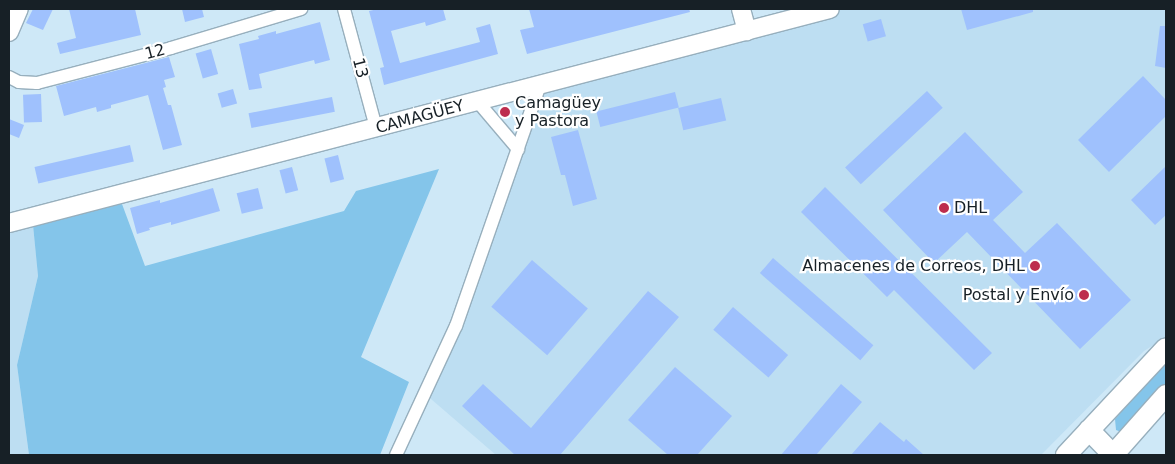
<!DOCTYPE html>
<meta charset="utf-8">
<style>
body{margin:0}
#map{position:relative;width:1175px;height:464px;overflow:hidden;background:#cee8f7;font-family:"DejaVu Sans",sans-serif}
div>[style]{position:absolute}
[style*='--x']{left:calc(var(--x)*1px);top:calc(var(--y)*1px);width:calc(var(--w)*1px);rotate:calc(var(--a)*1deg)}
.built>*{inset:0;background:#bddef2}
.green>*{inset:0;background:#84c5ea}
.building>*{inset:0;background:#9fc1fd;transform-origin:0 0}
.roads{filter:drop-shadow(1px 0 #97afbd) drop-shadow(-1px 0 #97afbd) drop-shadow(0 1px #97afbd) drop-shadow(0 -1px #97afbd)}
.street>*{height:12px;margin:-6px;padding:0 6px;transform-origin:6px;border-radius:6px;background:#fff}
.secondary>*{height:18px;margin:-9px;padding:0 9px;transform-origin:9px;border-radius:9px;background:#fff}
.primary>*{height:20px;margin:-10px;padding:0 10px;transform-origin:10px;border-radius:10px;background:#fff}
.dots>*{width:14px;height:14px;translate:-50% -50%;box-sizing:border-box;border:2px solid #fff;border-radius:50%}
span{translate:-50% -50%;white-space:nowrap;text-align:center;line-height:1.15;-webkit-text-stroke:4.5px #fff;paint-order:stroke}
.street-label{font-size:16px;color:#172026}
.poi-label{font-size:16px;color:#172026}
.left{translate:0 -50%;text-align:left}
.right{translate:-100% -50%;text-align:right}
.frame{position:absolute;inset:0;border:10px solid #172026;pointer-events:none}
</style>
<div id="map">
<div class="built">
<div style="clip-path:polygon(830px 9px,1166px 9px,1166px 337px,1144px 351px,1041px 455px,496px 455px,424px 393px,540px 85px)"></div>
<div style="clip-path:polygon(33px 225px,38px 276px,17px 365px,29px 455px,9px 455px,9px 231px)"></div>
</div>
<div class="green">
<div style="clip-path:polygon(439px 169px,361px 357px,409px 382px,380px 455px,29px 455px,17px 365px,38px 276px,33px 225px,122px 204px,145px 266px,344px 211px,356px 191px)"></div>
<div style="clip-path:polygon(1166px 361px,1166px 385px,1121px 432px,1116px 430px,1115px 419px)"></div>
</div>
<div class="building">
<div style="clip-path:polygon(33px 9px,53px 9px,43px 30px,26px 23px)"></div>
<div style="clip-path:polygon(69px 9px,135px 9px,141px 35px,60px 54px,57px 43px,76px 38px)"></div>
<div style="clip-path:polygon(182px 9px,202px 9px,204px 17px,185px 22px)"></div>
<div style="clip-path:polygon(378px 9px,443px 9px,446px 20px,426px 26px,425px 22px,391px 31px,400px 63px,480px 42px,476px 28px,490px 24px,498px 54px,384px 85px,380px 68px,384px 67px,369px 11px)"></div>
<div style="clip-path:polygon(529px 9px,689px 9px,690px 12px,527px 54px,520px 30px,534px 27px)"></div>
<div style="clip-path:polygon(961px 9px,1033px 9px,1033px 12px,967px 30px)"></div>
<div style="left:881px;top:19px;width:18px;height:19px;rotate:74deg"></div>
<div style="clip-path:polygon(320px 22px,330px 60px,315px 64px,314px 60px,259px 74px,262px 88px,249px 90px,239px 44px,259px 39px,258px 36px,276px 31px,276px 34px)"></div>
<div style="clip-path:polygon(1160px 26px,1166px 26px,1166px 68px,1155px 66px)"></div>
<div style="left:211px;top:49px;width:26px;height:16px;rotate:74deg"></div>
<div style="clip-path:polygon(169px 57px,175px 77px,164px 80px,166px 87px,163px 88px,168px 105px,171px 105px,182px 145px,163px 150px,148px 95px,111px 105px,111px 108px,97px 112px,96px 107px,64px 116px,56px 86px)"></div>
<div style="clip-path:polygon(1143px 76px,1166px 100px,1166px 116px,1109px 172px,1078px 140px)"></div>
<div style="left:233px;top:89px;width:15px;height:16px;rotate:74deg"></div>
<div style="left:927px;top:91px;width:23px;height:112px;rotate:47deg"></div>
<div style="left:675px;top:92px;width:16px;height:81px;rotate:76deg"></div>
<div style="left:41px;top:94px;width:28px;height:18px;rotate:88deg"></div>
<div style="left:332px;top:97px;width:15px;height:85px;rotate:79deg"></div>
<div style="left:721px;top:98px;width:23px;height:44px;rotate:77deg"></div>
<div style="clip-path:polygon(9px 119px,24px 125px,19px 138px,9px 134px)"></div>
<div style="clip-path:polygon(578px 130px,597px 199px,573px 206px,565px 175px,561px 175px,551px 137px)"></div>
<div style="clip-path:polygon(965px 132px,1023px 192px,993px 220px,1025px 253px,1057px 223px,1131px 300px,1080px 349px,967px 232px,934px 263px,883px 210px)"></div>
<div style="left:130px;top:145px;width:17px;height:98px;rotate:77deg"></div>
<div style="left:338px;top:155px;width:25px;height:14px;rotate:76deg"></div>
<div style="clip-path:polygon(1166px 166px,1166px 215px,1155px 225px,1131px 200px)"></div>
<div style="left:292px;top:167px;width:24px;height:13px;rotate:75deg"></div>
<div style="clip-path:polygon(825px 187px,992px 353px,974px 370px,894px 290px,887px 297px,801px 212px)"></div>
<div style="clip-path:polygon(213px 188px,220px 211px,171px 225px,171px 222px,149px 228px,150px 230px,137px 234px,130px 208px,160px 200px,160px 203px)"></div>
<div style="left:258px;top:188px;width:21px;height:22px;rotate:76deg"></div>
<div style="left:773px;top:258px;width:133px;height:20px;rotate:41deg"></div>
<div style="left:532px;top:260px;width:74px;height:62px;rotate:41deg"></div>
<div style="clip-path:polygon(648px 291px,679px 317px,560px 455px,515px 455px,462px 406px,483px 384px,531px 428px)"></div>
<div style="left:733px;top:307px;width:73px;height:30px;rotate:41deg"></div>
<div style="clip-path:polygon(675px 367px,732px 416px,697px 455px,668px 455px,628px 420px)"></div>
<div style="clip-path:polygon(841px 384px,862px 402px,816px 455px,781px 455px)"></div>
<div style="clip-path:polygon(880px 422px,904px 442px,906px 439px,924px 455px,851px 455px)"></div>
</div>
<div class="roads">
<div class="street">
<div style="--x:344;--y:9;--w:123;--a:74.9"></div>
<div style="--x:9;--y:77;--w:11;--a:27"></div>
<div style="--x:19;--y:82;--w:18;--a:3"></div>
<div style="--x:37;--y:83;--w:138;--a:-14.6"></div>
<div style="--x:171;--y:48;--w:136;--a:-16.7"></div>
<div style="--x:478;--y:102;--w:62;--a:49.6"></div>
<div style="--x:396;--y:455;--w:142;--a:-65.1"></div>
<div style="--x:456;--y:326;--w:255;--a:-70.8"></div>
</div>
<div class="secondary">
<div style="--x:741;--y:9;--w:23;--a:75"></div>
<div style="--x:9;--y:32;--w:25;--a:-67"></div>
<div style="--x:9;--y:223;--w:848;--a:-14.61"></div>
</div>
<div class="primary">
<div style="--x:1089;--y:430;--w:35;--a:46"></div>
<div style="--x:1113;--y:455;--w:80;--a:-48.5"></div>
<div style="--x:1066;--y:455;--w:146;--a:-46.9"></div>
</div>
</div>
<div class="dots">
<div style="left:505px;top:112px;background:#bd2d4e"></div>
<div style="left:944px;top:208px;background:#bd2d4e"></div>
<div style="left:1035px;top:266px;background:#bd2d4e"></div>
<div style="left:1084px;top:295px;background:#bd2d4e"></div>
</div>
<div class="street-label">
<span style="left:155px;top:52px;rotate:-15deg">12</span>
<span style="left:360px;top:68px;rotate:75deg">13</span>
<span style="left:420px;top:117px;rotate:-15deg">CAMAGÜEY</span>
</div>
<div class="poi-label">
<span class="left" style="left:515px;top:112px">Camagüey<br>y Pastora</span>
<span class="left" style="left:954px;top:208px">DHL</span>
<span class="right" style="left:1025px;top:266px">Almacenes de Correos, DHL</span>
<span class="right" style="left:1074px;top:295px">Postal y Envío</span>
</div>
<div class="frame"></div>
</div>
